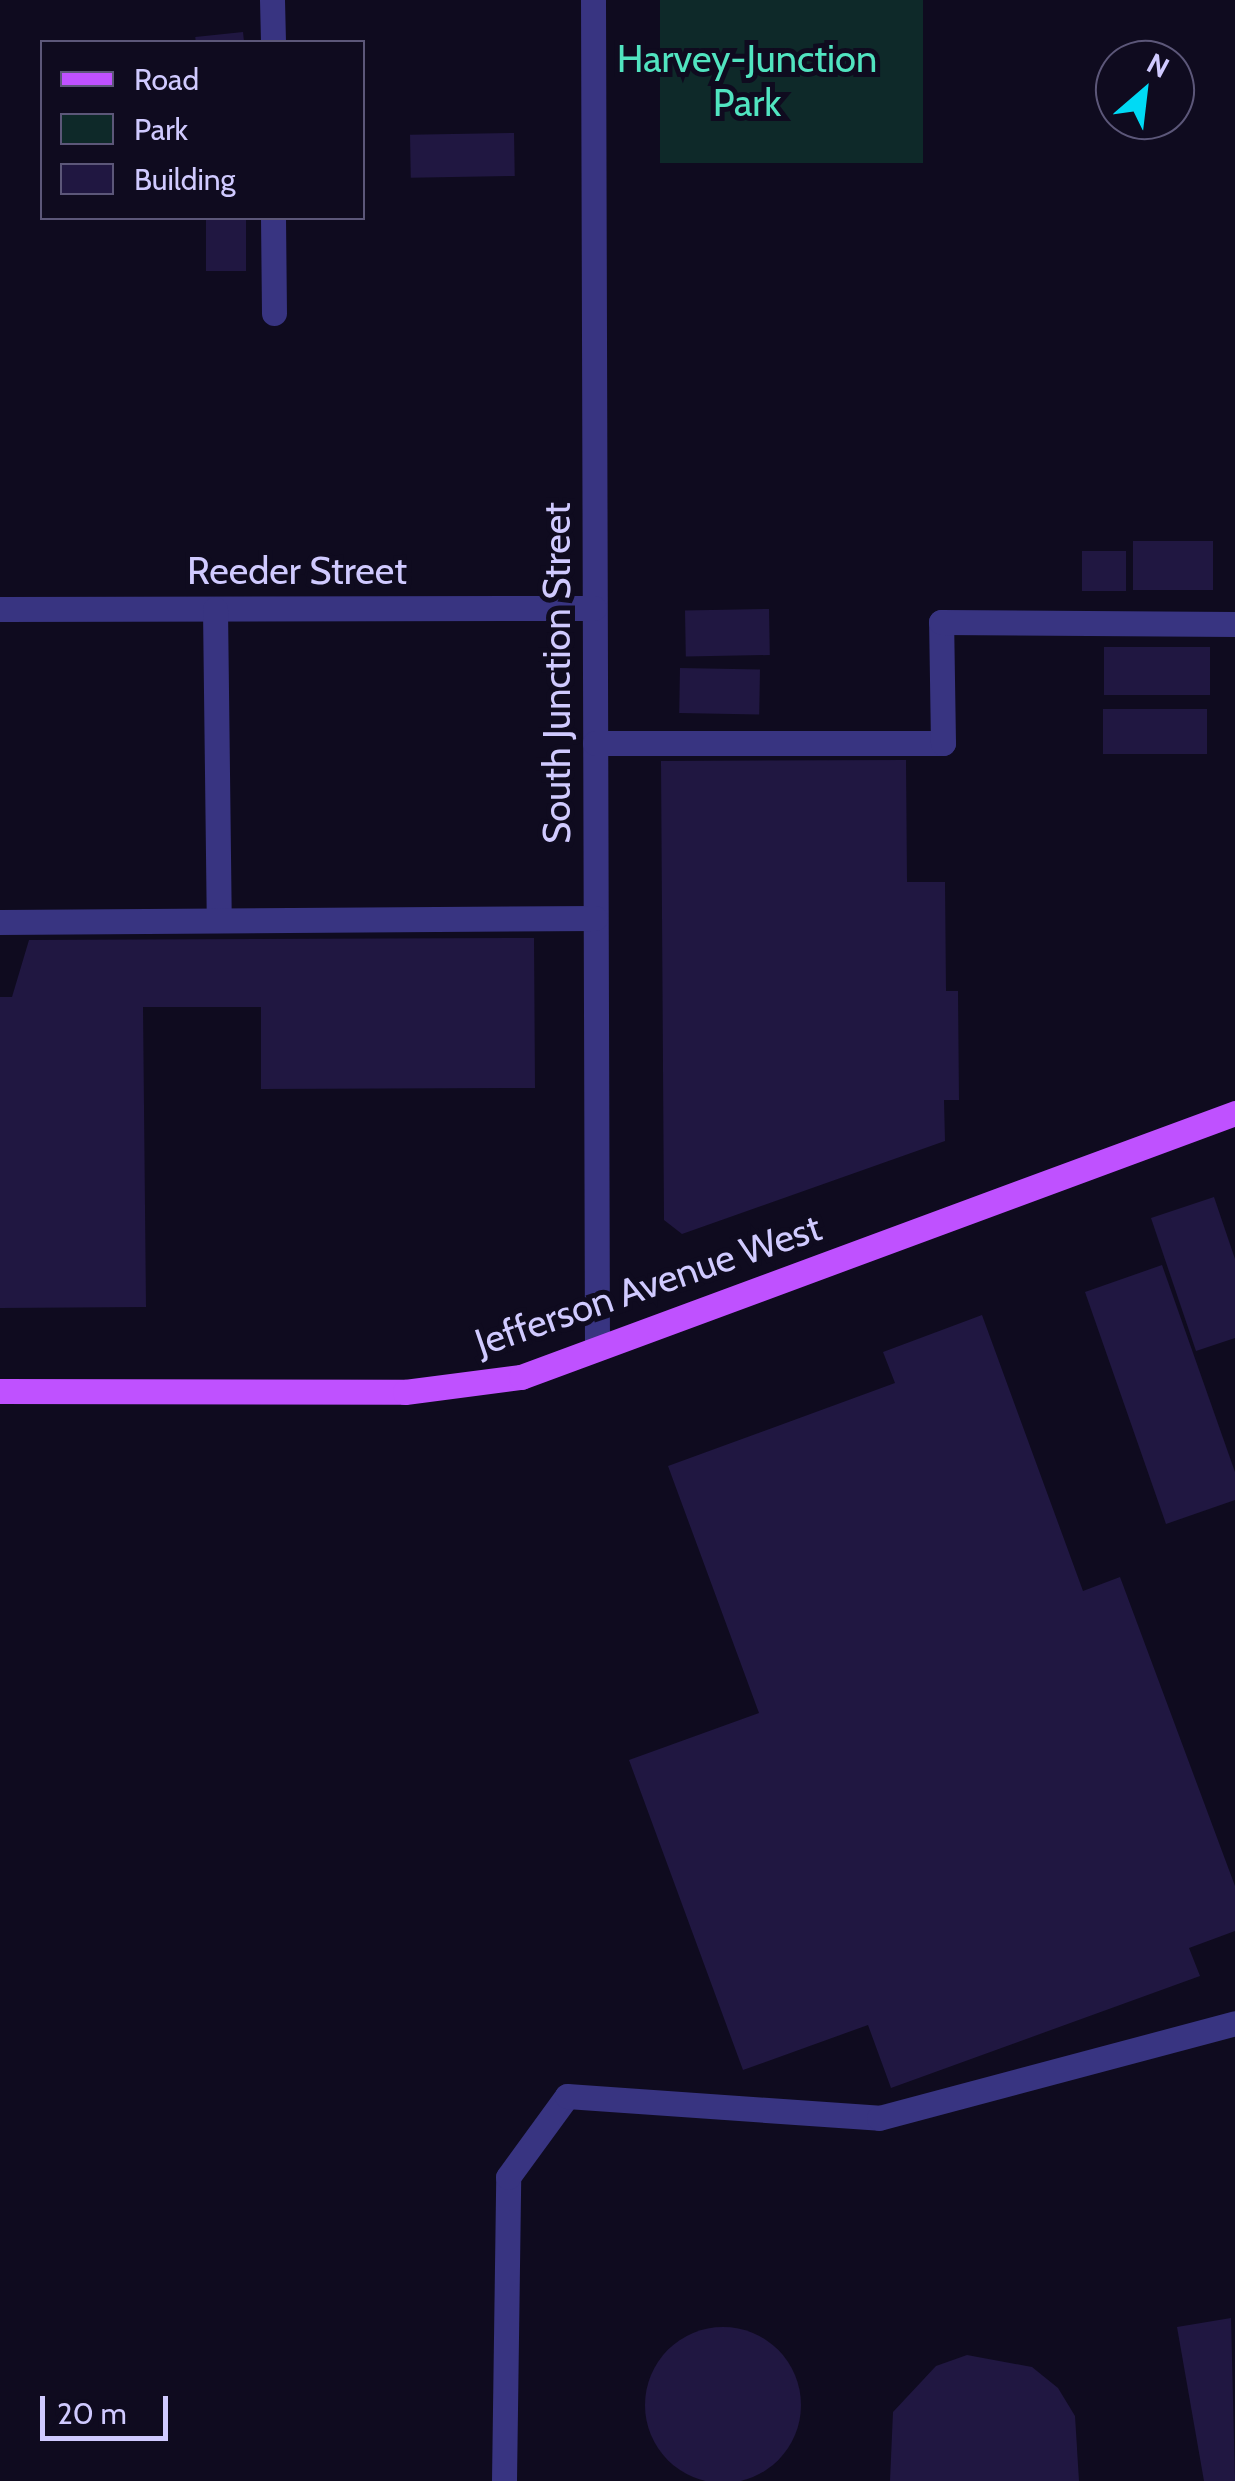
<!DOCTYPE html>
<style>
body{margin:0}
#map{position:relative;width:1235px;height:2481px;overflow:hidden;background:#0f0b1f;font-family:Cabin,sans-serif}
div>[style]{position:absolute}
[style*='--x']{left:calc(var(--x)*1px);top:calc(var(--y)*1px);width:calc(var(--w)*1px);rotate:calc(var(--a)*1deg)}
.green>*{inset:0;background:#0e2929;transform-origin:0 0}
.building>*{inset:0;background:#201741;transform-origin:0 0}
.round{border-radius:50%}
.minor>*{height:25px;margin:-12.5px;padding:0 12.5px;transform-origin:12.5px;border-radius:12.5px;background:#383481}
.major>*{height:25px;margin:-12.5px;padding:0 12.5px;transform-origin:12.5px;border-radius:12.5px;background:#bf51ff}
span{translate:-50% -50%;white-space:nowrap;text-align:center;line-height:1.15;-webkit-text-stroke:10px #0f0b1f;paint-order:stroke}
.park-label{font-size:38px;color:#51e4c0}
.street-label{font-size:38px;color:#d0caff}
.legend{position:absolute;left:40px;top:40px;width:325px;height:180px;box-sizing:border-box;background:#0f0b1f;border:2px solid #5c5779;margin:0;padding:12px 18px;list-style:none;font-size:30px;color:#d0caff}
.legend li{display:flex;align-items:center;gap:20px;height:50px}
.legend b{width:50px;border:2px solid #5c5779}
.north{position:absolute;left:1095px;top:40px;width:100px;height:100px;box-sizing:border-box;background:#0f0b1f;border:2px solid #5c5779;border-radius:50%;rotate:28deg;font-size:28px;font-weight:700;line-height:40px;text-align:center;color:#d0caff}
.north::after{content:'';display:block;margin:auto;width:35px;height:45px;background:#00daf5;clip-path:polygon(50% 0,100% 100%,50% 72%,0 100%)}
.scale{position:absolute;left:40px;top:2396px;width:128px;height:45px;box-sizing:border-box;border:5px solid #d0caff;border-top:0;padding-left:12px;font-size:30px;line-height:35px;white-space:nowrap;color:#d0caff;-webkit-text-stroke:8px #0f0b1f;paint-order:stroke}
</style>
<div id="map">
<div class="green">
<div style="left:660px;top:0;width:263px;height:163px"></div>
</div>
<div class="building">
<div style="left:243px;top:32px;width:10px;height:48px;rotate:84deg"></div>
<div style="left:514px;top:133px;width:43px;height:104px;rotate:89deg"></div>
<div style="left:206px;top:218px;width:40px;height:53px"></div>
<div style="left:1133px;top:541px;width:80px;height:49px"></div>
<div style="left:1082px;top:551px;width:44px;height:40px"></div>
<div style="left:769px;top:609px;width:46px;height:84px;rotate:89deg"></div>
<div style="left:1210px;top:647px;width:48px;height:106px;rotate:90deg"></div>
<div style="left:680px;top:668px;width:80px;height:45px;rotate:1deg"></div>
<div style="left:1207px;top:709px;width:45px;height:104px;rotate:90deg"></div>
<div style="clip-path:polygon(906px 760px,907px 882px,945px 882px,946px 991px,958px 991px,959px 1100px,944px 1100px,945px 1141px,682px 1234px,664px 1220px,661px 761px)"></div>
<div style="clip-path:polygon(534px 938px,535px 1088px,261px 1089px,261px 1007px,143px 1007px,146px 1307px,0 1308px,0 997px,12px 997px,29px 940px)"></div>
<div style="clip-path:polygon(1214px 1197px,1235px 1259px,1235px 1338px,1196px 1351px,1151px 1218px)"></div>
<div style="clip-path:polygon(1162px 1265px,1235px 1472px,1235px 1500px,1166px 1524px,1085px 1292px)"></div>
<div style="clip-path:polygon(982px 1315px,1083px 1591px,1120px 1577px,1235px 1886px,1235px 1931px,1189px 1948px,1200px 1976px,891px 2088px,868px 2025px,743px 2070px,629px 1760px,759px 1713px,668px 1466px,895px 1383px,883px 1352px)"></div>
<div style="clip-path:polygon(1231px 2318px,1235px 2481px,1204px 2481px,1177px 2327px)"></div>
<div class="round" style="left:645px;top:2327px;width:156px;height:156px"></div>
<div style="clip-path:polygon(967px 2355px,1032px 2367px,1058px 2388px,1075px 2416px,1079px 2481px,890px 2481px,893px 2412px,936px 2366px)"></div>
</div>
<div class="minor">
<div style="--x:272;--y:0;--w:42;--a:88.6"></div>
<div style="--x:593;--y:0;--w:1347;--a:89.83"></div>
<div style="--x:273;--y:218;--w:95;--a:89.4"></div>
<div style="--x:0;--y:609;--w:594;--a:-0.1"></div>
<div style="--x:215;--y:609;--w:311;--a:89.3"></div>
<div style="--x:595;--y:743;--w:348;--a:0"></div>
<div style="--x:943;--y:743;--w:121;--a:-90.9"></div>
<div style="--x:941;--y:622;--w:294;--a:0.4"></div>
<div style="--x:0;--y:922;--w:595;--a:-0.39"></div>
<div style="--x:504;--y:2481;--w:304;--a:-89.2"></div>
<div style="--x:508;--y:2177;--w:100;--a:-53.9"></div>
<div style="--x:567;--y:2096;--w:313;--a:4"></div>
<div style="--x:879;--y:2118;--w:368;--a:-14.9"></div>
</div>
<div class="major">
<div style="--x:0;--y:1391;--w:405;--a:0.1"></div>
<div style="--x:405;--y:1392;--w:117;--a:-7.4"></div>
<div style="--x:521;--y:1377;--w:761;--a:-20.29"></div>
</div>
<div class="park-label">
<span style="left:747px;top:81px">Harvey-Junction<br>Park</span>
</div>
<div class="street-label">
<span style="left:297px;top:571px">Reeder Street</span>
<span style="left:557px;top:673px;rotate:-90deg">South Junction Street</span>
<span style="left:648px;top:1285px;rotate:-19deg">Jefferson Avenue West</span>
</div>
<ul class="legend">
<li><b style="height:12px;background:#bf51ff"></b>Road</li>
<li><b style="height:28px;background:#0e2929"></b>Park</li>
<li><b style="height:28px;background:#201741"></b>Building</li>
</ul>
<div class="north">N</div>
<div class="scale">20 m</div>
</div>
